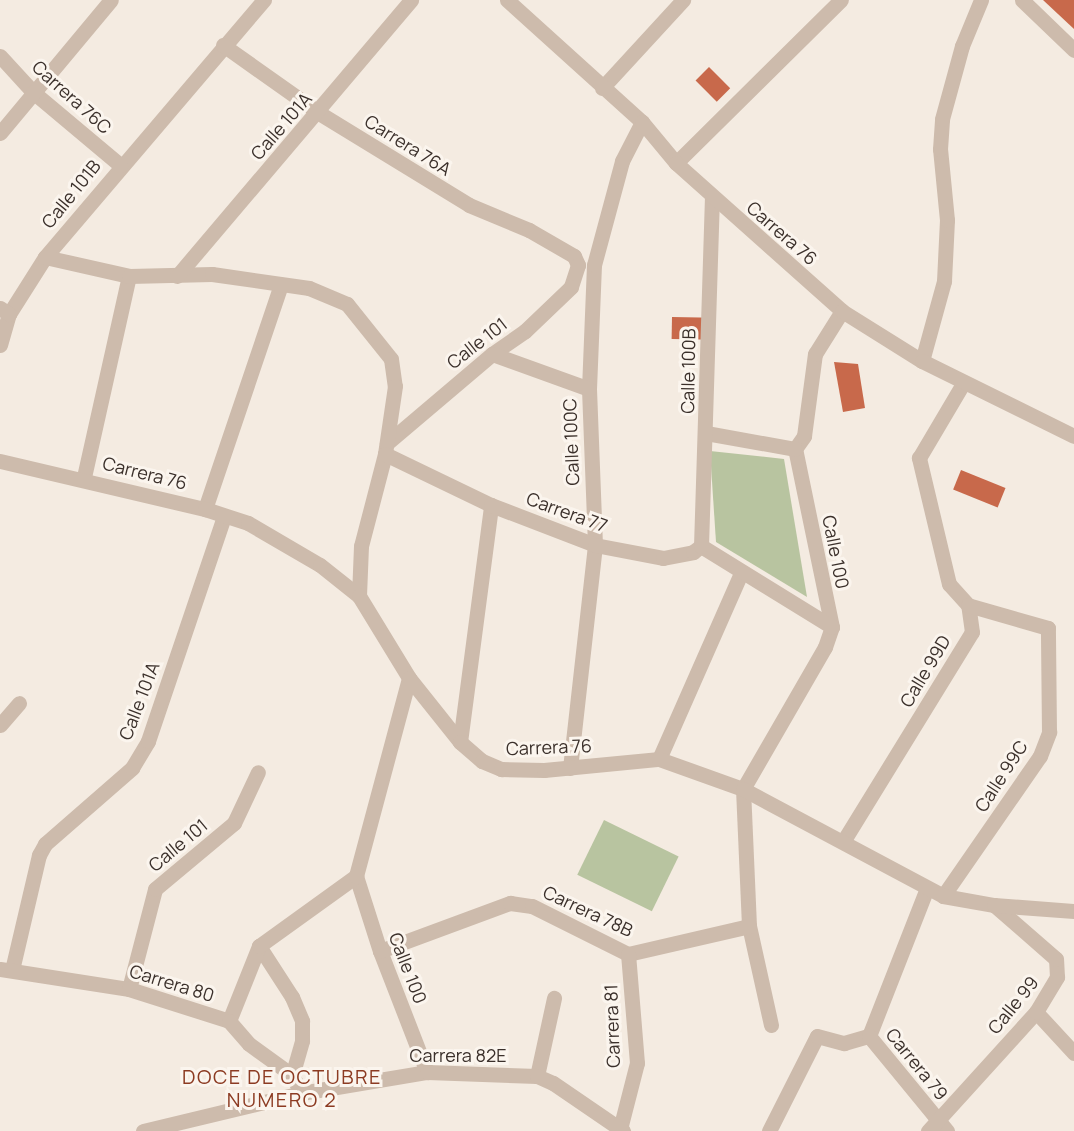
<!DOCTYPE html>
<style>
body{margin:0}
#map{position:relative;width:1074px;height:1131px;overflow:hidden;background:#f4ebe1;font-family:Manrope,sans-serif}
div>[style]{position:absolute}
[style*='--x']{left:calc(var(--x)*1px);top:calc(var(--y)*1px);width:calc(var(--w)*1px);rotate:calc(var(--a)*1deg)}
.green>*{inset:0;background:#b8c4a0;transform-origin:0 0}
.building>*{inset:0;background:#c8694b;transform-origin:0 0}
.pedestrian>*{height:15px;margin:-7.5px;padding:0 7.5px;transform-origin:7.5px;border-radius:7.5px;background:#cdbbac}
.minor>*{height:15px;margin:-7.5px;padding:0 7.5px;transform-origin:7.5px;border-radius:7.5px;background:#cdbbac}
.tertiary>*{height:15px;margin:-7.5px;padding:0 7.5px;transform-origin:7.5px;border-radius:7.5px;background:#cdbbac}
span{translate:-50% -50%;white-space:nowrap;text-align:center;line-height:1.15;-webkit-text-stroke:6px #fbf5ee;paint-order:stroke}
.street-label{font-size:18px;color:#3b302b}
.neighbourhood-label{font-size:20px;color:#8c3b22;letter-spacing:1.5px}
</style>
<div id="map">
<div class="green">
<div style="clip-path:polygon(710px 451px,784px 459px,807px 597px,716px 542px)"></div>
<div style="left:604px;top:820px;width:83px;height:61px;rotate:26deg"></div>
</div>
<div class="building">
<div style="clip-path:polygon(1043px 0,1074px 0,1074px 29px)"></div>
<div style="left:709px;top:67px;width:30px;height:19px;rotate:45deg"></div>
<div style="left:672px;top:317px;width:42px;height:22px;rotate:1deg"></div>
<div style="clip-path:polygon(834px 362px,858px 364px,865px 408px,843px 412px)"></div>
<div style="left:961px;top:470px;width:48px;height:21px;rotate:22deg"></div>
</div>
<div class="pedestrian">
<div style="--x:0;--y:345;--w:32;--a:-74"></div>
<div style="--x:9;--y:314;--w:67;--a:-57.7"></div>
<div style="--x:45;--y:257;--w:338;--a:-49.6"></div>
<div style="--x:922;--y:361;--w:83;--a:-74.6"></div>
<div style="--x:944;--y:281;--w:61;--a:-87.2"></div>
<div style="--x:947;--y:220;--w:71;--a:-95.6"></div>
<div style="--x:940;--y:149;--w:30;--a:-86"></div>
<div style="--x:942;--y:119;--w:76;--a:-74.7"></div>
<div style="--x:962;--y:46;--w:50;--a:-67.6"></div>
<div style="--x:84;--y:477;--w:206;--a:-77.4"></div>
<div style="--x:205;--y:509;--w:237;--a:-71.3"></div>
<div style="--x:460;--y:742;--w:239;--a:-82.5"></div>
<div style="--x:659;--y:759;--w:203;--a:-66.2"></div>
<div style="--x:570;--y:768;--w:224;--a:-83.6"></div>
<div style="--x:595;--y:545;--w:156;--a:-92.2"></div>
<div style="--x:589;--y:389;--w:124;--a:-87.7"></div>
<div style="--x:594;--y:265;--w:108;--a:-74.9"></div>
<div style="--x:622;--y:161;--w:44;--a:-62.9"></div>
<div style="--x:844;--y:840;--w:244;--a:-58.4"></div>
<div style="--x:972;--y:632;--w:27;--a:-98"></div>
<div style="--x:968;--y:605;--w:28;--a:-132"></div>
<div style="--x:949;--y:584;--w:130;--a:-103.4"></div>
<div style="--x:919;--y:458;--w:88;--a:-59.4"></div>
<div style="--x:771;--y:1025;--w:101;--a:-102.5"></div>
<div style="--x:749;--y:926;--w:137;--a:-92.5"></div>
<div style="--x:743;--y:789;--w:164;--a:-60"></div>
<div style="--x:825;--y:647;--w:21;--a:-71"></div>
<div style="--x:832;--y:627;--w:182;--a:-101.7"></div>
<div style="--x:795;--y:449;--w:16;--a:-55"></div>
<div style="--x:804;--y:436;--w:83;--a:-82.4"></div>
<div style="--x:815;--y:354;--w:51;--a:-57.9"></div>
</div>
<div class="minor">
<div style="--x:1022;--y:0;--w:72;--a:43.9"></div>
<div style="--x:223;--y:45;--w:118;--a:35.3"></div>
<div style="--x:319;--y:113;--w:176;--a:31.5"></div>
<div style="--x:469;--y:205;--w:65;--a:22.6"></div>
<div style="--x:529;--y:230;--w:52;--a:30"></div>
<div style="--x:574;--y:256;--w:10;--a:66"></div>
<div style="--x:578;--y:265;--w:23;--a:108"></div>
<div style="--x:571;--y:287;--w:64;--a:136.3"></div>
<div style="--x:525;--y:331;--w:40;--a:145.1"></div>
<div style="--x:492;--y:354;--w:138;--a:139.7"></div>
<div style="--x:0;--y:56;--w:49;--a:47.5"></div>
<div style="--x:33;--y:92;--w:114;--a:40"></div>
<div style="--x:602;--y:88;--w:120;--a:-47.4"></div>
<div style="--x:0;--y:133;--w:173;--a:-50.2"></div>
<div style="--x:676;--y:163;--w:232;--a:-44.7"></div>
<div style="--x:45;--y:257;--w:86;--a:12.7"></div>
<div style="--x:129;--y:276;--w:83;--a:-1.4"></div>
<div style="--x:212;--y:274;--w:98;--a:8.2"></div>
<div style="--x:309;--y:288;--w:41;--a:22.8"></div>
<div style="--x:347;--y:304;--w:70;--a:51.3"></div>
<div style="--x:391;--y:359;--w:27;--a:82"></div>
<div style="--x:395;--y:386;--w:69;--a:98.4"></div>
<div style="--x:385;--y:454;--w:95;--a:104.6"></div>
<div style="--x:361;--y:546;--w:50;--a:92.3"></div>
<div style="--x:177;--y:276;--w:362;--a:-49.7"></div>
<div style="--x:0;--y:308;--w:11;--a:34"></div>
<div style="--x:492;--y:354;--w:103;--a:19.8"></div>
<div style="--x:706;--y:433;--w:90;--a:10.2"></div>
<div style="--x:385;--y:454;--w:118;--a:25.7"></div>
<div style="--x:491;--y:505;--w:111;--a:21"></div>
<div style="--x:595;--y:545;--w:69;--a:10.8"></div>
<div style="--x:663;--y:558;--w:31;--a:-11"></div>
<div style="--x:693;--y:552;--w:10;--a:-37"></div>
<div style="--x:701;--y:546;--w:154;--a:31.7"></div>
<div style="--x:701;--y:546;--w:349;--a:-88.2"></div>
<div style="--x:0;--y:725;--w:29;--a:-49"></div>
<div style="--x:356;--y:876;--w:79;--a:72.3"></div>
<div style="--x:380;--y:951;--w:130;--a:68.8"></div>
<div style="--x:943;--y:896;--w:170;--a:-55.3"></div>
<div style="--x:1040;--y:756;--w:26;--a:-69"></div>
<div style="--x:1049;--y:732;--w:104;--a:-90.6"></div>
<div style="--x:1048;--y:628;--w:83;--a:-164"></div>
<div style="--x:259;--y:946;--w:61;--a:57.1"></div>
<div style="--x:292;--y:997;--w:26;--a:67"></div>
<div style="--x:302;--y:1021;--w:20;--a:90"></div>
<div style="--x:302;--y:1041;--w:35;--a:106"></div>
<div style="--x:380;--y:951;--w:139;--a:-20.3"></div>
<div style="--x:510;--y:903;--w:22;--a:8"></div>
<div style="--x:532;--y:906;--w:107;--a:26.6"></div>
<div style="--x:628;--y:954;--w:124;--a:-13"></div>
<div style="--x:12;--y:970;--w:118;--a:-76.8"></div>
<div style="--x:39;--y:855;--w:13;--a:-61"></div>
<div style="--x:45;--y:844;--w:116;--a:-41.1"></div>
<div style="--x:132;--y:768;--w:31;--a:-59"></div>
<div style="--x:148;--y:741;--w:237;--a:-71.3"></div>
<div style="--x:129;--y:989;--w:103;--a:-75.4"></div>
<div style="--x:155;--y:889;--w:103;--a:-39.9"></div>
<div style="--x:234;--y:823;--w:56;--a:-64.8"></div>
<div style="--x:1036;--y:1012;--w:56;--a:47.2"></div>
<div style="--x:229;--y:1021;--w:81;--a:-68.2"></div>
<div style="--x:259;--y:946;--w:120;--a:-35.8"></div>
<div style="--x:356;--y:876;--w:205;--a:-75"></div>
<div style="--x:869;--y:1036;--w:159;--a:-68.6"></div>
<div style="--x:537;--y:1076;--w:80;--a:-77.7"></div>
<div style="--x:620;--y:1129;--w:68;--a:-75.6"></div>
<div style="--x:637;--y:1063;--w:109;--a:-94.7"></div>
<div style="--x:769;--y:1131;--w:106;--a:-63.2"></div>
<div style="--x:817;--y:1036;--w:28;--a:15"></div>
<div style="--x:844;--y:1043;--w:26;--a:-16"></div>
<div style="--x:869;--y:1036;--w:123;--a:50.6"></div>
<div style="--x:928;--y:1131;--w:161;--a:-47.8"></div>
<div style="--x:1036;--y:1012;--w:41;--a:-59"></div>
<div style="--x:1057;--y:977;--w:18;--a:-93"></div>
<div style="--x:1056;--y:959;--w:82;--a:-138.9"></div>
</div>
<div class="tertiary">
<div style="--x:507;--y:0;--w:182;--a:42.1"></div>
<div style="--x:642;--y:122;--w:53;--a:50.3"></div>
<div style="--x:676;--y:163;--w:222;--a:41.7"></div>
<div style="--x:842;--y:311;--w:94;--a:32"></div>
<div style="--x:922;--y:361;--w:169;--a:26.3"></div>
<div style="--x:0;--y:461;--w:211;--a:13.2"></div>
<div style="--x:205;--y:509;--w:45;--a:18"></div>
<div style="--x:248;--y:523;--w:83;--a:30.3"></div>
<div style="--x:320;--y:565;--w:50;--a:38.5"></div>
<div style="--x:359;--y:596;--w:96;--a:58.6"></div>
<div style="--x:409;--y:678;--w:82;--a:51.4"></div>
<div style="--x:460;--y:742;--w:29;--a:41"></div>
<div style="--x:482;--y:761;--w:21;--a:23"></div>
<div style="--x:501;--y:769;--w:43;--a:1.3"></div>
<div style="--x:544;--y:770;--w:116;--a:-5.5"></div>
<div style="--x:659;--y:759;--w:89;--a:19.7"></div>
<div style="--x:743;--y:789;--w:227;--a:28.1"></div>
<div style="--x:943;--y:896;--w:52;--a:10"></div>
<div style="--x:994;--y:905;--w:80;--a:4.3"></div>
<div style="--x:0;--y:969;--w:131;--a:8.8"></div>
<div style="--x:129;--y:989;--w:105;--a:17.7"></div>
<div style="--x:229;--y:1021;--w:30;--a:49"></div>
<div style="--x:249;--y:1044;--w:53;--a:35.8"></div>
<div style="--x:292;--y:1075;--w:20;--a:63"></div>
<div style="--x:143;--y:1131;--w:163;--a:-13.5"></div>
<div style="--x:301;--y:1093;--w:128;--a:-9.5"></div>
<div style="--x:427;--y:1072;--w:110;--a:2.1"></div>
<div style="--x:537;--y:1076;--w:17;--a:24"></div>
<div style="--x:553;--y:1083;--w:85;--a:34.4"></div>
</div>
<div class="street-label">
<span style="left:72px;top:97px;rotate:42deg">Carrera 76C</span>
<span style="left:281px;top:126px;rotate:-49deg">Calle 101A</span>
<span style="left:408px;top:145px;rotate:32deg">Carrera 76A</span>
<span style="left:71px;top:194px;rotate:-51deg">Calle 101B</span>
<span style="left:782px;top:233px;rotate:41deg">Carrera 76</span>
<span style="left:477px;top:343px;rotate:-38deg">Calle 101</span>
<span style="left:688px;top:371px;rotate:-89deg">Calle 100B</span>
<span style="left:571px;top:442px;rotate:-92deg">Calle 100C</span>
<span style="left:145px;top:473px;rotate:14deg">Carrera 76</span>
<span style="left:567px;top:512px;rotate:20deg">Carrera 77</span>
<span style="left:836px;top:552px;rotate:79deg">Calle 100</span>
<span style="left:925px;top:671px;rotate:-59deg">Calle 99D</span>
<span style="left:139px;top:701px;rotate:-69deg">Calle 101A</span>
<span style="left:549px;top:747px;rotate:-2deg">Carrera 76</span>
<span style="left:1001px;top:776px;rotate:-57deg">Calle 99C</span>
<span style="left:178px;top:845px;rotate:-40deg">Calle 101</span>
<span style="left:588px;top:911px;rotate:25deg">Carrera 78B</span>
<span style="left:408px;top:968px;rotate:69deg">Calle 100</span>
<span style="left:172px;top:983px;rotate:17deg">Carrera 80</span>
<span style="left:1013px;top:1005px;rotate:-51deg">Calle 99</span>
<span style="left:612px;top:1026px;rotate:-92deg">Carrera 81</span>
<span style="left:458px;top:1055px">Carrera 82E</span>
<span style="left:917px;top:1064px;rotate:51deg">Carrera 79</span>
</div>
<div class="neighbourhood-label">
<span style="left:282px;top:1088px">DOCE DE OCTUBRE<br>NUMERO 2</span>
</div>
</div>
